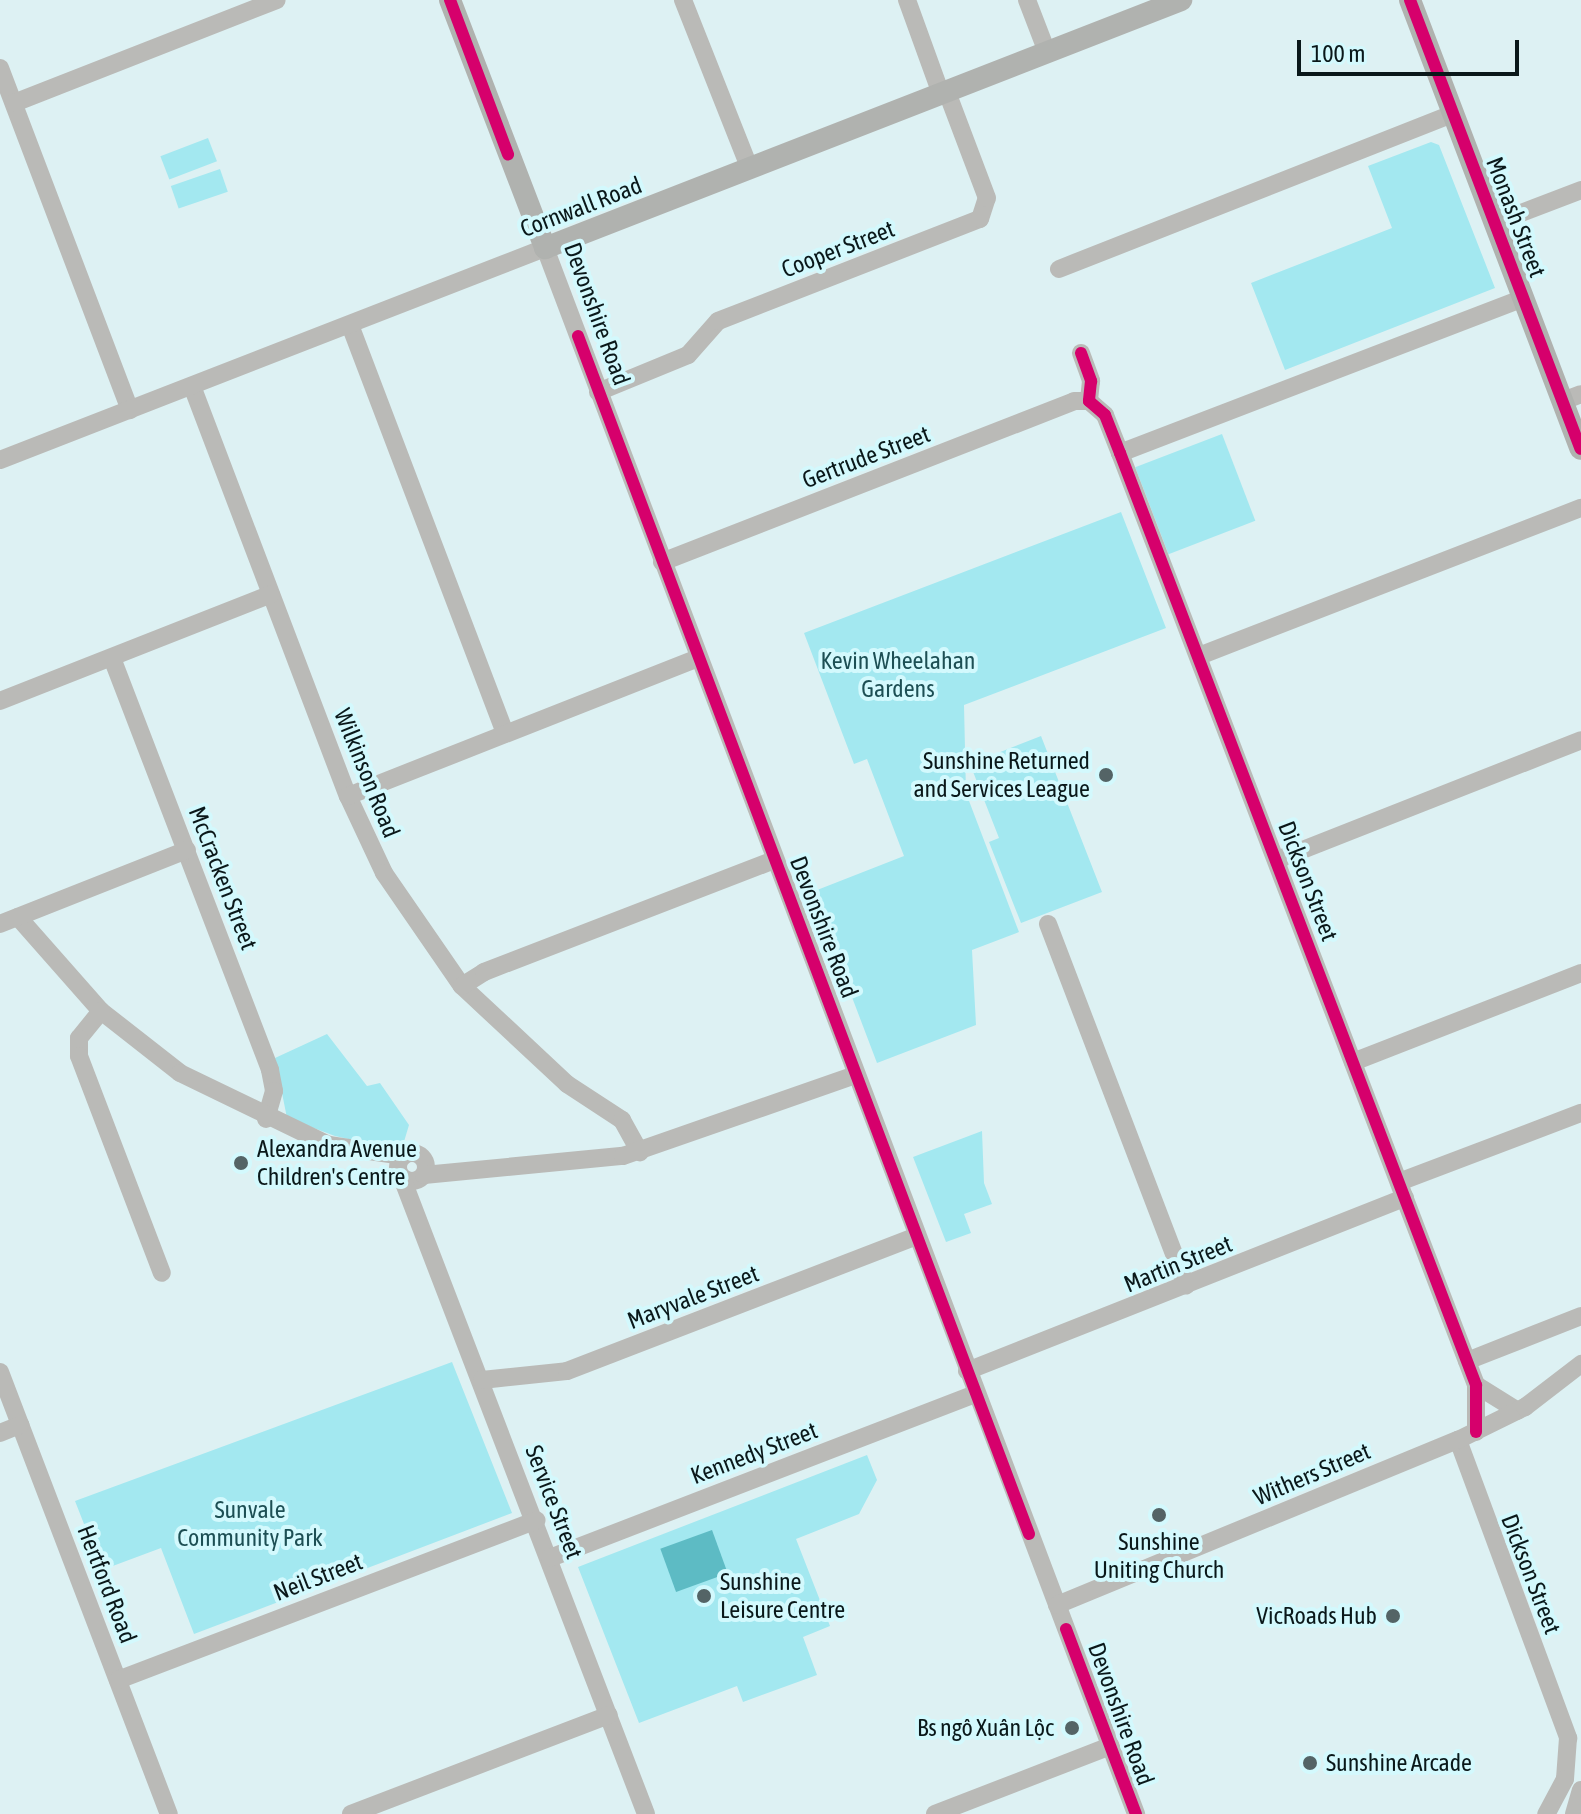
<!DOCTYPE html>
<meta charset="utf-8">
<style>
body{margin:0}
#map{position:relative;width:1581px;height:1814px;overflow:hidden;background:#ddf1f3;font-family:"Asap Condensed",sans-serif}
div>[style]{position:absolute}
[style*='--x']{left:calc(var(--x)*1px);top:calc(var(--y)*1px);width:calc(var(--w)*1px);rotate:calc(var(--a)*1deg)}
.green>*{inset:0;background:#a3e8f0;transform-origin:0 0}
.water>*{inset:0;background:#5dbbc4;transform-origin:0 0}
.minor>*{height:18px;margin:-9px;padding:0 9px;transform-origin:9px;border-radius:9px;background:#babab7}
.minor>.ring{margin:-9px;padding:0;box-sizing:content-box;background:none;border:18px solid #babab7;border-radius:50%}
.major>*{height:22px;margin:-11px;padding:0 11px;transform-origin:11px;border-radius:11px;background:#b0b2af}
.cycleway>*{height:12px;margin:-6px;padding:0 6px;transform-origin:6px;border-radius:6px;background:#d6006c}
.dots>*{width:22px;height:22px;translate:-50% -50%;box-sizing:border-box;border:4px solid #d3f9fd;border-radius:50%}
span{translate:-50% -50%;white-space:nowrap;text-align:center;line-height:1.15;-webkit-text-stroke:8px #d3f9fd;paint-order:stroke}
.street-label{font-size:24px;color:#0a181a}
.park-label{font-size:24px;color:#1d4f54}
.poi-label{font-size:24px;color:#0a181a}
.right{translate:-100% -50%;text-align:right}
.left{translate:0 -50%;text-align:left}
.scale{position:absolute;left:1297px;top:40px;width:222px;height:36px;box-sizing:border-box;border:4px solid #0a181a;border-top:0;padding-left:10px;font-size:24px;line-height:28px;white-space:nowrap;color:#0a181a;-webkit-text-stroke:6px #d3f9fd;paint-order:stroke}
</style>
<div id="map">
<div class="green">
<div style="left:208px;top:138px;width:25px;height:51px;rotate:69deg"></div>
<div style="clip-path:polygon(1431px 142px,1439px 145px,1495px 288px,1285px 370px,1251px 283px,1392px 228px,1368px 166px)"></div>
<div style="left:220px;top:169px;width:24px;height:52px;rotate:71deg"></div>
<div style="left:1222px;top:434px;width:93px;height:93px;rotate:69deg"></div>
<div style="clip-path:polygon(1121px 512px,1166px 628px,964px 705px,966px 793px,1019px 932px,972px 950px,976px 1025px,877px 1063px,812px 892px,904px 856px,867px 759px,854px 764px,804px 633px)"></div>
<div style="clip-path:polygon(1041px 736px,1102px 892px,1021px 923px,989px 842px,999px 838px,970px 764px)"></div>
<div style="clip-path:polygon(327px 1034px,367px 1086px,380px 1083px,409px 1125px,403px 1145px,380px 1146px,335px 1136px,287px 1118px,275px 1058px)"></div>
<div style="clip-path:polygon(982px 1131px,984px 1183px,992px 1204px,964px 1214px,971px 1233px,946px 1242px,913px 1157px)"></div>
<div style="clip-path:polygon(452px 1362px,512px 1513px,194px 1634px,161px 1548px,102px 1570px,75px 1501px)"></div>
<div style="clip-path:polygon(867px 1455px,877px 1480px,859px 1514px,796px 1539px,830px 1626px,803px 1637px,817px 1675px,743px 1702px,737px 1686px,639px 1723px,578px 1567px)"></div>
</div>
<div class="water">
<div style="left:712px;top:1530px;width:46px;height:55px;rotate:70deg"></div>
</div>
<div class="minor">
<div style="--x:683;--y:0;--w:182;--a:68.4"></div>
<div style="--x:907;--y:0;--w:100;--a:70.1"></div>
<div style="--x:1027;--y:0;--w:56;--a:69"></div>
<div style="--x:0;--y:68;--w:366;--a:69.2"></div>
<div style="--x:14;--y:103;--w:282;--a:-21.4"></div>
<div style="--x:1495;--y:223;--w:92;--a:-21"></div>
<div style="--x:1059;--y:269;--w:423;--a:-21.5"></div>
<div style="--x:350;--y:325;--w:437;--a:69.2"></div>
<div style="--x:1081;--y:353;--w:30;--a:70"></div>
<div style="--x:1091;--y:381;--w:20;--a:96"></div>
<div style="--x:1089;--y:401;--w:21;--a:41"></div>
<div style="--x:1105;--y:415;--w:41;--a:68.5"></div>
<div style="--x:1120;--y:453;--w:998;--a:69.09"></div>
<div style="--x:1476;--y:1385;--w:47;--a:90"></div>
<div style="--x:192;--y:386;--w:439;--a:69.2"></div>
<div style="--x:348;--y:796;--w:85;--a:64.9"></div>
<div style="--x:384;--y:873;--w:137;--a:55.4"></div>
<div style="--x:462;--y:986;--w:144;--a:43"></div>
<div style="--x:567;--y:1084;--w:66;--a:33.2"></div>
<div style="--x:622;--y:1120;--w:37;--a:61"></div>
<div style="--x:598;--y:392;--w:97;--a:-22.3"></div>
<div style="--x:688;--y:355;--w:45;--a:-48.6"></div>
<div style="--x:718;--y:321;--w:281;--a:-21.3"></div>
<div style="--x:980;--y:219;--w:22;--a:-72"></div>
<div style="--x:987;--y:198;--w:113;--a:-110.7"></div>
<div style="--x:1563;--y:401;--w:19;--a:-21"></div>
<div style="--x:1120;--y:453;--w:432;--a:-21"></div>
<div style="--x:0;--y:460;--w:585;--a:-21.26"></div>
<div style="--x:545;--y:248;--w:1674;--a:69.32"></div>
<div style="--x:662;--y:562;--w:442;--a:-21.3"></div>
<div style="--x:1074;--y:401;--w:15;--a:0"></div>
<div style="--x:1199;--y:656;--w:410;--a:-21.2"></div>
<div style="--x:112;--y:658;--w:441;--a:69"></div>
<div style="--x:270;--y:1070;--w:21;--a:79"></div>
<div style="--x:274;--y:1091;--w:29;--a:106"></div>
<div style="--x:0;--y:701;--w:291;--a:-21.5"></div>
<div style="--x:348;--y:796;--w:376;--a:-21.5"></div>
<div style="--x:1277;--y:860;--w:327;--a:-21.5"></div>
<div style="--x:18;--y:917;--w:125;--a:48.6"></div>
<div style="--x:101;--y:1011;--w:100;--a:38.1"></div>
<div style="--x:180;--y:1073;--w:165;--a:25.8"></div>
<div style="--x:329;--y:1145;--w:75;--a:8.5"></div>
<div style="--x:0;--y:924;--w:201;--a:-21.6"></div>
<div style="--x:1048;--y:924;--w:387;--a:69.1"></div>
<div style="--x:462;--y:986;--w:26;--a:-32"></div>
<div style="--x:484;--y:972;--w:312;--a:-21.1"></div>
<div style="--x:101;--y:1011;--w:35;--a:129"></div>
<div style="--x:79;--y:1038;--w:18;--a:90"></div>
<div style="--x:79;--y:1056;--w:232;--a:69.1"></div>
<div style="--x:1353;--y:1062;--w:245;--a:-21.3"></div>
<div class="ring" style="left:398px;top:1153px;width:10px;height:10px"></div>
<div style="--x:424;--y:1175;--w:200;--a:-5.5"></div>
<div style="--x:623;--y:1156;--w:246;--a:-19.2"></div>
<div style="--x:402;--y:1178;--w:681;--a:69.01"></div>
<div style="--x:1399;--y:1182;--w:195;--a:-20.8"></div>
<div style="--x:1467;--y:1361;--w:123;--a:-21.5"></div>
<div style="--x:967;--y:1371;--w:471;--a:-21.6"></div>
<div style="--x:0;--y:1372;--w:473;--a:69.1"></div>
<div style="--x:482;--y:1380;--w:85;--a:-6"></div>
<div style="--x:567;--y:1371;--w:374;--a:-21.1"></div>
<div style="--x:1476;--y:1385;--w:49;--a:31.8"></div>
<div style="--x:0;--y:1433;--w:22;--a:-22"></div>
<div style="--x:1458;--y:1440;--w:318;--a:69.7"></div>
<div style="--x:1568;--y:1738;--w:41;--a:94.2"></div>
<div style="--x:1565;--y:1779;--w:40;--a:118"></div>
<div style="--x:550;--y:1558;--w:456;--a:-21.1"></div>
<div style="--x:1057;--y:1605;--w:434;--a:-22.4"></div>
<div style="--x:1458;--y:1440;--w:75;--a:-26.2"></div>
<div style="--x:1525;--y:1407;--w:71;--a:-37.5"></div>
<div style="--x:118;--y:1680;--w:448;--a:-20.9"></div>
<div style="--x:351;--y:1814;--w:276;--a:-21"></div>
<div style="--x:935;--y:1814;--w:188;--a:-21.2"></div>
<div style="--x:1574;--y:1814;--w:25;--a:-74"></div>
</div>
<div class="major">
<div style="--x:450;--y:0;--w:266;--a:69"></div>
<div style="--x:545;--y:248;--w:683;--a:-21.3"></div>
<div style="--x:1410;--y:0;--w:480;--a:69.2"></div>
</div>
<div class="cycleway">
<div style="--x:450;--y:0;--w:165;--a:69.4"></div>
<div style="--x:1410;--y:0;--w:480;--a:69.2"></div>
<div style="--x:578;--y:336;--w:1280;--a:69.37"></div>
<div style="--x:1081;--y:353;--w:30;--a:70"></div>
<div style="--x:1091;--y:381;--w:20;--a:96"></div>
<div style="--x:1089;--y:401;--w:21;--a:41"></div>
<div style="--x:1105;--y:415;--w:41;--a:68.5"></div>
<div style="--x:1120;--y:453;--w:998;--a:69.09"></div>
<div style="--x:1476;--y:1385;--w:47;--a:90"></div>
<div style="--x:1066;--y:1629;--w:198;--a:69.3"></div>
</div>
<div class="dots">
<div style="left:1106px;top:775px;background:#546466"></div>
<div style="left:241px;top:1163px;background:#546466"></div>
<div style="left:1159px;top:1515px;background:#546466"></div>
<div style="left:704px;top:1596px;background:#546466"></div>
<div style="left:1393px;top:1616px;background:#546466"></div>
<div style="left:1072px;top:1728px;background:#546466"></div>
<div style="left:1310px;top:1763px;background:#546466"></div>
</div>
<div class="street-label">
<span style="left:581px;top:207px;rotate:-21deg">Cornwall Road</span>
<span style="left:1516px;top:217px;rotate:69deg">Monash Street</span>
<span style="left:838px;top:249px;rotate:-21deg">Cooper Street</span>
<span style="left:597px;top:314px;rotate:70deg">Devonshire Road</span>
<span style="left:866px;top:457px;rotate:-21deg">Gertrude Street</span>
<span style="left:367px;top:773px;rotate:68deg">Wilkinson Road</span>
<span style="left:223px;top:878px;rotate:69deg">McCracken Street</span>
<span style="left:1308px;top:881px;rotate:69deg">Dickson Street</span>
<span style="left:824px;top:927px;rotate:69deg">Devonshire Road</span>
<span style="left:1178px;top:1264px;rotate:-22deg">Martin Street</span>
<span style="left:693px;top:1297px;rotate:-21deg">Maryvale Street</span>
<span style="left:754px;top:1453px;rotate:-21deg">Kennedy Street</span>
<span style="left:1312px;top:1474px;rotate:-23deg">Withers Street</span>
<span style="left:554px;top:1502px;rotate:69deg">Service Street</span>
<span style="left:1531px;top:1574px;rotate:69deg">Dickson Street</span>
<span style="left:318px;top:1577px;rotate:-21deg">Neil Street</span>
<span style="left:107px;top:1584px;rotate:69deg">Hertford Road</span>
<span style="left:1121px;top:1714px;rotate:70deg">Devonshire Road</span>
</div>
<div class="park-label">
<span style="left:898px;top:675px">Kevin Wheelahan<br>Gardens</span>
<span style="left:250px;top:1524px">Sunvale<br>Community Park</span>
</div>
<div class="poi-label">
<span class="right" style="left:1090px;top:775px">Sunshine Returned<br>and Services League</span>
<span class="left" style="left:257px;top:1163px">Alexandra Avenue<br>Children's Centre</span>
<span style="left:1159px;top:1556px">Sunshine<br>Uniting Church</span>
<span class="left" style="left:720px;top:1596px">Sunshine<br>Leisure Centre</span>
<span class="right" style="left:1377px;top:1616px">VicRoads Hub</span>
<span class="right" style="left:1054px;top:1728px">Bs ngô Xuân Lộc</span>
<span class="left" style="left:1326px;top:1763px">Sunshine Arcade</span>
</div>
<div class="scale">100 m</div>
</div>
